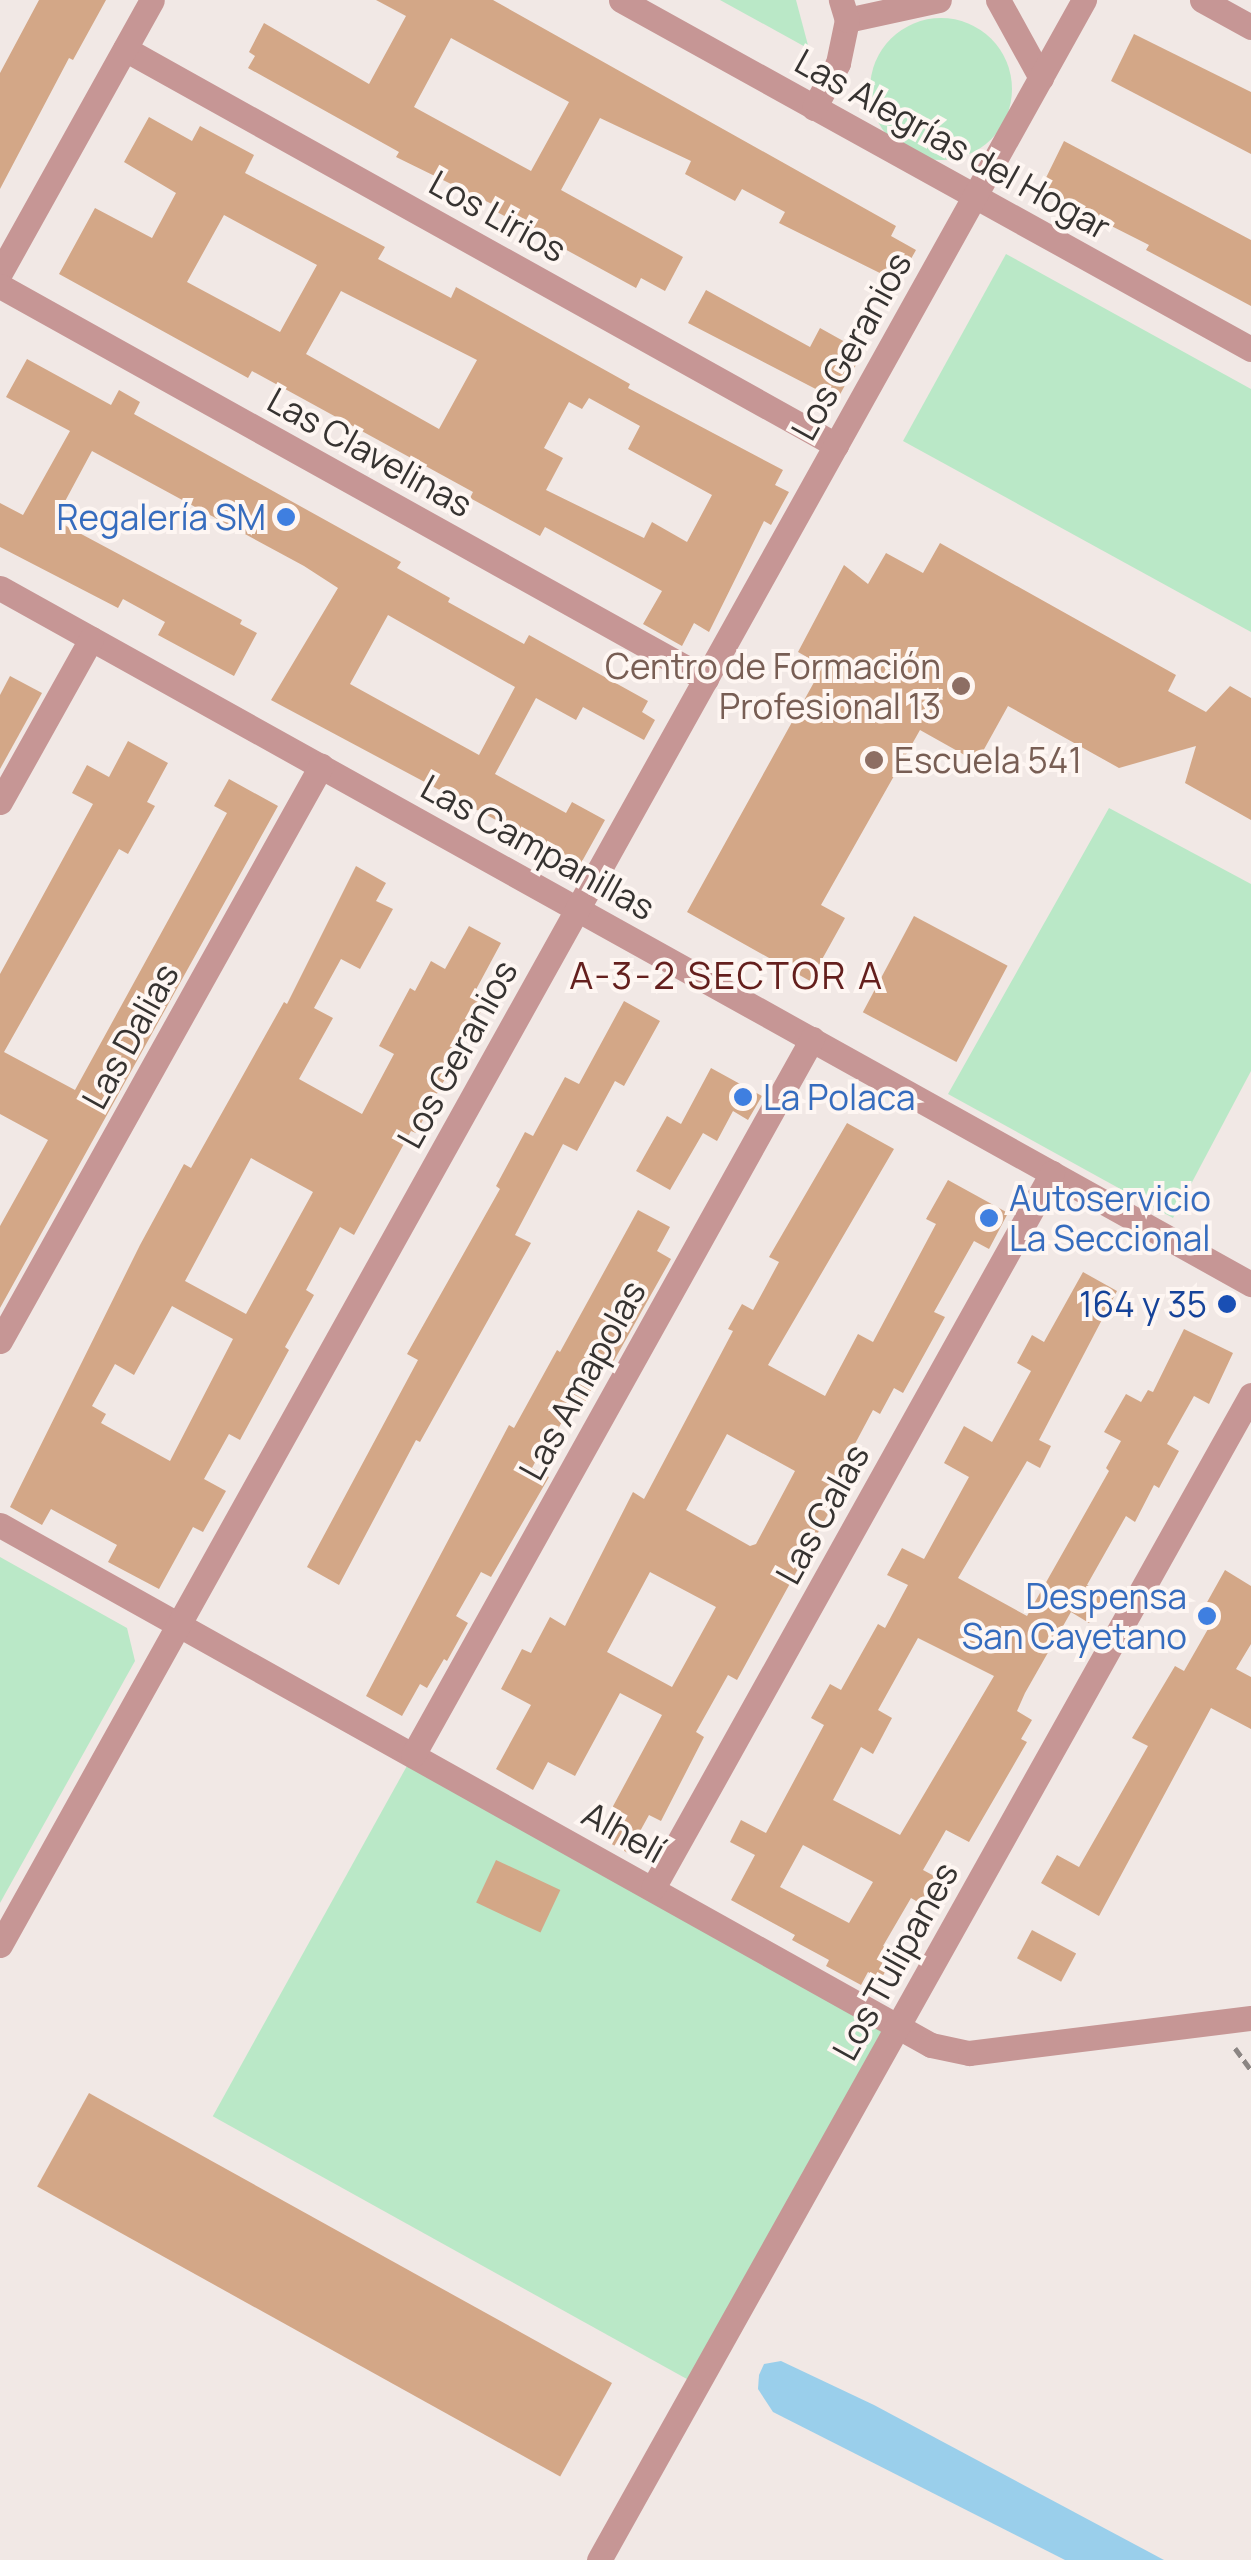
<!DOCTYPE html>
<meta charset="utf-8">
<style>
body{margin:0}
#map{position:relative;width:1251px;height:2560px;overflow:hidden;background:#f1e8e5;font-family:Manrope,sans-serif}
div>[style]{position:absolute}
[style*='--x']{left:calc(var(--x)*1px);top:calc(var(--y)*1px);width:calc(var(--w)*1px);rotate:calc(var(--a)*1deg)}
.green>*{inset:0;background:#bae8c7;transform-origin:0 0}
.round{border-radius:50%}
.water>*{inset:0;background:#9acfeb}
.building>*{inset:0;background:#d3a787;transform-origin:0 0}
.path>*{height:5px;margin-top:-2.5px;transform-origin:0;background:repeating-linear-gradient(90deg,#8b8583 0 10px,transparent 0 15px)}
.minor>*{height:25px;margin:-12.5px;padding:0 12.5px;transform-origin:12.5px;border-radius:12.5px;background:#c69695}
.dots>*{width:28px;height:28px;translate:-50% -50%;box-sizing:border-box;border:5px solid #fef6f2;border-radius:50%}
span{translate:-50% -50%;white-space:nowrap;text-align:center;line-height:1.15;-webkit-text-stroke:8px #fef6f2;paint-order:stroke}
.street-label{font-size:35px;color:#363331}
.shop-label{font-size:35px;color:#366cbe}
.right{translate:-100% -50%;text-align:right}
.left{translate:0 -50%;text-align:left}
.education-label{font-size:35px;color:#785e54}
.transit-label{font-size:35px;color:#164399}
.neighbourhood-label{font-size:38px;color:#641f1d;letter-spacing:2.5px}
</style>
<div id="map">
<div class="green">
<div style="clip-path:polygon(720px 0,796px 0,809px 49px)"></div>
<div class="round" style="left:870px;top:18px;width:142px;height:142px"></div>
<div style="clip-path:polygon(1006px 254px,1251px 389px,1251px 632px,903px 441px)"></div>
<div style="clip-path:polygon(1109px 808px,1251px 884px,1251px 1071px,1173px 1218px,948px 1094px)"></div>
<div style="clip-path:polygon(0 1557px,127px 1628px,135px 1661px,0 1903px)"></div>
<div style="left:413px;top:1755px;width:557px;height:413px;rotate:29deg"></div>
</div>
<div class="water">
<div style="clip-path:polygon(781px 2361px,874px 2405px,1164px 2560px,1065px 2560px,773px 2412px,758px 2389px,759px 2375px,764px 2364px)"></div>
</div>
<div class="building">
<div style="clip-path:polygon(39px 0,106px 0,73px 60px,69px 58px,0 189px,0 73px)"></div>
<div style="clip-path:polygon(evenodd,376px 0,493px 0,896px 226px,891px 236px,916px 250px,898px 282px,779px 223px,785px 212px,742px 189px,735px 201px,685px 174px,691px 161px,600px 118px,561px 190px,683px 257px,665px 291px,641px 278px,636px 288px,497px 212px,500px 208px,396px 157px,399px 152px,248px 68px,255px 56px,249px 52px,264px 23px,369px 84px,406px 16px,376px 0,451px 38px,569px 102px,531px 171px,414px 107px,451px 38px)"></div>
<div style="clip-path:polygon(1134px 34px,1251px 92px,1251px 154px,1111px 81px)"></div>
<div style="clip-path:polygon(evenodd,149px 117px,192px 141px,200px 126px,254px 155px,245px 173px,385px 247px,378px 259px,451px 298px,456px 287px,630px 384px,628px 388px,783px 470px,775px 485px,789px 492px,771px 525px,764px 521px,709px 632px,694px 623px,682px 646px,643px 624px,662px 591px,545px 527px,540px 536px,470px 498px,473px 492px,252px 371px,248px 378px,59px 274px,95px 208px,152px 238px,176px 193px,124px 162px,149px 117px,224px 215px,317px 265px,280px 332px,187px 282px,224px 215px,149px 117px,341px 291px,477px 360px,439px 429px,306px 354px,341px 291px,149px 117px,589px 398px,640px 426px,628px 449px,712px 495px,687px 542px,652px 522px,644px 538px,546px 490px,563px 458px,544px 448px,569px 402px,582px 409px,589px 398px)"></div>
<div style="clip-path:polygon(1064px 141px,1251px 240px,1251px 306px,1146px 250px,1149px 245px,1040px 190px)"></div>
<div style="clip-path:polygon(706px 290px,810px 347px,820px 328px,863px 352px,837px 400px,688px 323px)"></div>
<div style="clip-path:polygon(evenodd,27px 359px,111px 405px,119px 390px,140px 402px,134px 414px,401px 562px,397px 568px,450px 598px,448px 602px,524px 644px,529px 635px,648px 701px,642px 712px,655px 720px,644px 740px,583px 707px,576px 720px,536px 698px,495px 774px,566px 813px,572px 802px,605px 820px,580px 865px,271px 700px,338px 588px,304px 566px,92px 451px,55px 520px,242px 620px,240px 624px,257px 633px,234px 676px,158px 635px,165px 622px,123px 599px,118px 608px,0 547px,0 503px,23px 515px,70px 431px,6px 397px,27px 359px,388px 615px,515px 687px,479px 755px,350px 684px,388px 615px)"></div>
<div style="clip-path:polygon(940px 543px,1176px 675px,1168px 691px,1206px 712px,1230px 686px,1251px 698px,1251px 820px,1185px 783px,1196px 746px,1119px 768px,1008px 706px,977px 762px,920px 730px,821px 905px,845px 918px,810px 981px,687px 912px,823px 666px,798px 652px,844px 565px,868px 584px,886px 553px,923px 573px)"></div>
<div style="clip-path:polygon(10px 676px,42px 693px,0 769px,0 695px)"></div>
<div style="clip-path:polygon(128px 741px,168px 763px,147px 802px,155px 806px,128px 854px,119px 849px,4px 1052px,75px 1090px,227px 813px,214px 806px,229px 779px,278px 806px,0 1308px,0 1226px,48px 1140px,0 1114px,0 974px,93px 804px,72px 793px,87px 765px,109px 777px)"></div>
<div style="clip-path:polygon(evenodd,356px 866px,386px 883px,376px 901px,393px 909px,360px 969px,341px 959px,314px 1008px,333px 1018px,299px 1079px,362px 1114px,394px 1054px,379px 1046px,410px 988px,415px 991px,431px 961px,445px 969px,469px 926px,501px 943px,472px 997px,485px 1004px,416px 1133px,411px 1131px,354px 1235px,340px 1227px,306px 1290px,314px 1295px,285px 1347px,289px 1350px,240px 1440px,229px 1434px,204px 1479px,226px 1491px,203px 1532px,193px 1527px,159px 1589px,108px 1562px,117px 1545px,51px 1509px,42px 1525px,10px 1507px,140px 1245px,184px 1164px,191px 1168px,284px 1002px,287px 1004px,356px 866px,251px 1158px,313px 1192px,246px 1314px,185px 1281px,251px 1158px,356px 866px,172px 1306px,233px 1339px,170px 1461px,101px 1423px,106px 1414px,92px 1406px,115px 1364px,134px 1375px,172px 1306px)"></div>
<div style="left:914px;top:916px;width:106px;height:109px;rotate:28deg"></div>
<div style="clip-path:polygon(624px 1001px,660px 1021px,624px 1086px,615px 1081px,577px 1151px,563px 1144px,515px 1235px,531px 1243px,420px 1442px,416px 1440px,339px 1585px,307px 1567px,418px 1360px,407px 1354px,500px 1189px,496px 1186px,525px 1132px,533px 1136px,565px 1077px,579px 1084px)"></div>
<div style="clip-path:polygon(711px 1068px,762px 1096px,748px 1120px,733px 1111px,717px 1141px,703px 1133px,670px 1190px,636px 1171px,667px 1116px,681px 1124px)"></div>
<div style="clip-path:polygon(evenodd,847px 1123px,894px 1149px,768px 1365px,825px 1396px,858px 1334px,873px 1342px,936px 1224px,926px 1219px,948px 1180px,1008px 1213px,989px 1249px,974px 1241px,934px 1312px,945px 1317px,903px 1393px,894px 1388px,880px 1414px,873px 1410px,849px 1455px,864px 1463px,844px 1500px,838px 1496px,737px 1680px,728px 1675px,696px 1732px,704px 1737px,661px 1821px,649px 1815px,628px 1853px,597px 1836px,662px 1715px,620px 1693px,575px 1776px,548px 1762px,533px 1790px,496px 1769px,531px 1705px,501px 1689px,522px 1649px,531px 1653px,550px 1617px,565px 1626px,633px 1492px,644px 1499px,733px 1331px,728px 1329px,742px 1304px,753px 1310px,779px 1262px,769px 1257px,847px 1123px,727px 1434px,795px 1471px,756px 1544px,750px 1546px,686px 1510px,727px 1434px,847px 1123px,650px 1572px,716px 1607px,672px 1687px,607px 1652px,650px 1572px)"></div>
<div style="clip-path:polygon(638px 1210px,670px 1227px,657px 1251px,671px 1259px,611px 1366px,606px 1363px,585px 1402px,576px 1397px,558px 1429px,554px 1427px,532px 1468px,549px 1477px,491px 1577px,481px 1572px,456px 1616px,468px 1623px,447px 1661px,444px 1659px,427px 1688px,420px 1684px,402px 1716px,366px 1696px,509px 1425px,514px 1428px,557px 1350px,560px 1352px)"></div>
<div style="clip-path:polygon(evenodd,1083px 1272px,1117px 1291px,1039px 1440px,1051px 1446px,1040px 1468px,1027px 1461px,958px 1578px,1027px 1616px,1109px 1471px,1106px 1468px,1121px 1441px,1104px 1432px,1126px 1394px,1141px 1402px,1148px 1390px,1153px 1392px,1184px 1329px,1233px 1353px,1209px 1404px,1194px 1396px,1167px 1444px,1179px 1451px,1159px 1488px,1154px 1485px,1135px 1522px,1126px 1516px,1087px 1585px,1105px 1595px,1089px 1623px,1071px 1612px,1025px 1693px,1017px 1711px,1032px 1720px,1021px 1739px,1027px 1742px,1012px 1768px,969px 1842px,946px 1830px,923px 1870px,938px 1878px,923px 1905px,911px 1898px,883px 1946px,896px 1953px,881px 1979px,868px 1972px,861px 1985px,826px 1966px,829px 1960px,792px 1940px,795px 1935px,731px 1900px,755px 1855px,730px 1842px,741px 1820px,766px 1833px,824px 1725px,811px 1718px,830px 1684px,841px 1690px,878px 1624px,885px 1628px,908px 1585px,887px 1575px,902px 1548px,924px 1559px,969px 1477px,944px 1463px,964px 1426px,992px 1442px,1031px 1371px,1017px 1363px,1032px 1335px,1044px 1342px,1083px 1272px,918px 1638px,994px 1676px,900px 1835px,833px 1800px,861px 1747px,873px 1754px,892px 1718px,878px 1710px,918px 1638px,1083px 1272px,803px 1845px,873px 1882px,849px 1923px,780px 1887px,803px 1845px)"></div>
<div style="clip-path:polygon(1225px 1570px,1251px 1586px,1251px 1644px,1236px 1669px,1251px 1677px,1251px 1729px,1211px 1708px,1099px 1916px,1041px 1883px,1057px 1855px,1079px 1867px,1148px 1746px,1132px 1738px,1175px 1666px,1184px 1671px,1208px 1629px,1196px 1622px)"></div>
<div style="left:496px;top:1860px;width:71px;height:47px;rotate:25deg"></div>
<div style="left:1032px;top:1930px;width:50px;height:32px;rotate:28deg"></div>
<div style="left:89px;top:2093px;width:598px;height:107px;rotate:29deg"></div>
</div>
<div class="path">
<div style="--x:1235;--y:2048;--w:27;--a:54"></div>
</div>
<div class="minor">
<div style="--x:621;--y:0;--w:720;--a:28.99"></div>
<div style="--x:998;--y:0;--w:89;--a:61.1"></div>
<div style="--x:1202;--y:0;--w:56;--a:28.9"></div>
<div style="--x:847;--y:20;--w:94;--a:-12.3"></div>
<div style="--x:125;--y:49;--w:814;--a:29.12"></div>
<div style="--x:814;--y:108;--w:51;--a:-61.9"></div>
<div style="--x:838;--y:63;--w:44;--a:-78.2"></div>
<div style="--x:847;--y:20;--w:21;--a:-107"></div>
<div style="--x:0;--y:273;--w:312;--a:-60.9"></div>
<div style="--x:0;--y:286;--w:808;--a:29.1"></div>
<div style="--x:0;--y:588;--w:1432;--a:29.09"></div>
<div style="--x:0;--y:802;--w:187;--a:-60.8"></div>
<div style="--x:0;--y:1341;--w:659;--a:-60.83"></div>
<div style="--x:0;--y:1525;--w:1066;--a:29.19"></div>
<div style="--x:931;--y:2045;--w:39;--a:12"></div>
<div style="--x:969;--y:2053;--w:284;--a:-7.1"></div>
<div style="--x:413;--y:1755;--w:820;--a:-60.87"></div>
<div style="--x:653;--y:1888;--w:819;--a:-60.84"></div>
<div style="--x:0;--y:1945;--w:2227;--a:-60.87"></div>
<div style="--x:599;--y:2560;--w:1335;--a:-60.77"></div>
</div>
<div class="dots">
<div style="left:286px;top:517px;background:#3f7fe0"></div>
<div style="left:961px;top:686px;background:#8d6e63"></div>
<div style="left:874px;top:760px;background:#8d6e63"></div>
<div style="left:743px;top:1097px;background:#3f7fe0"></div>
<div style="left:989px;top:1218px;background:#3f7fe0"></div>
<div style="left:1227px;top:1304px;background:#1a4fb4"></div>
<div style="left:1207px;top:1616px;background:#3f7fe0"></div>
</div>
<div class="street-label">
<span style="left:953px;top:144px;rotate:29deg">Las Alegrías del Hogar</span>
<span style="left:498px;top:216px;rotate:29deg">Los Lirios</span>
<span style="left:851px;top:346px;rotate:-61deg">Los Geranios</span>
<span style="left:370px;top:452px;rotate:29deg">Las Clavelinas</span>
<span style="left:538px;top:847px;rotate:29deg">Las Campanillas</span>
<span style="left:130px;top:1036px;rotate:-61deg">Las Dalias</span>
<span style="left:457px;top:1054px;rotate:-61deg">Los Geranios</span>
<span style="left:582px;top:1380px;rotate:-61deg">Las Amapolas</span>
<span style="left:822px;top:1514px;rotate:-61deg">Las Calas</span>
<span style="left:624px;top:1832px;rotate:29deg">Alhelí</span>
<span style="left:895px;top:1961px;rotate:-61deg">Los Tulipanes</span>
</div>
<div class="shop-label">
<span class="right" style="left:266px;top:517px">Regalería SM</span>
<span class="left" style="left:763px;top:1097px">La Polaca</span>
<span class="left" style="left:1009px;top:1218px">Autoservicio<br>La Seccional</span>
<span class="right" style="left:1187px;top:1616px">Despensa<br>San Cayetano</span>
</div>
<div class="education-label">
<span class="right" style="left:941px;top:686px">Centro de Formación<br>Profesional 13</span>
<span class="left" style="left:894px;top:760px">Escuela 541</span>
</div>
<div class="transit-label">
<span class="right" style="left:1207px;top:1304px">164 y 35</span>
</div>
<div class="neighbourhood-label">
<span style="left:727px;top:975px">A-3-2 SECTOR A</span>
</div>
</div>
